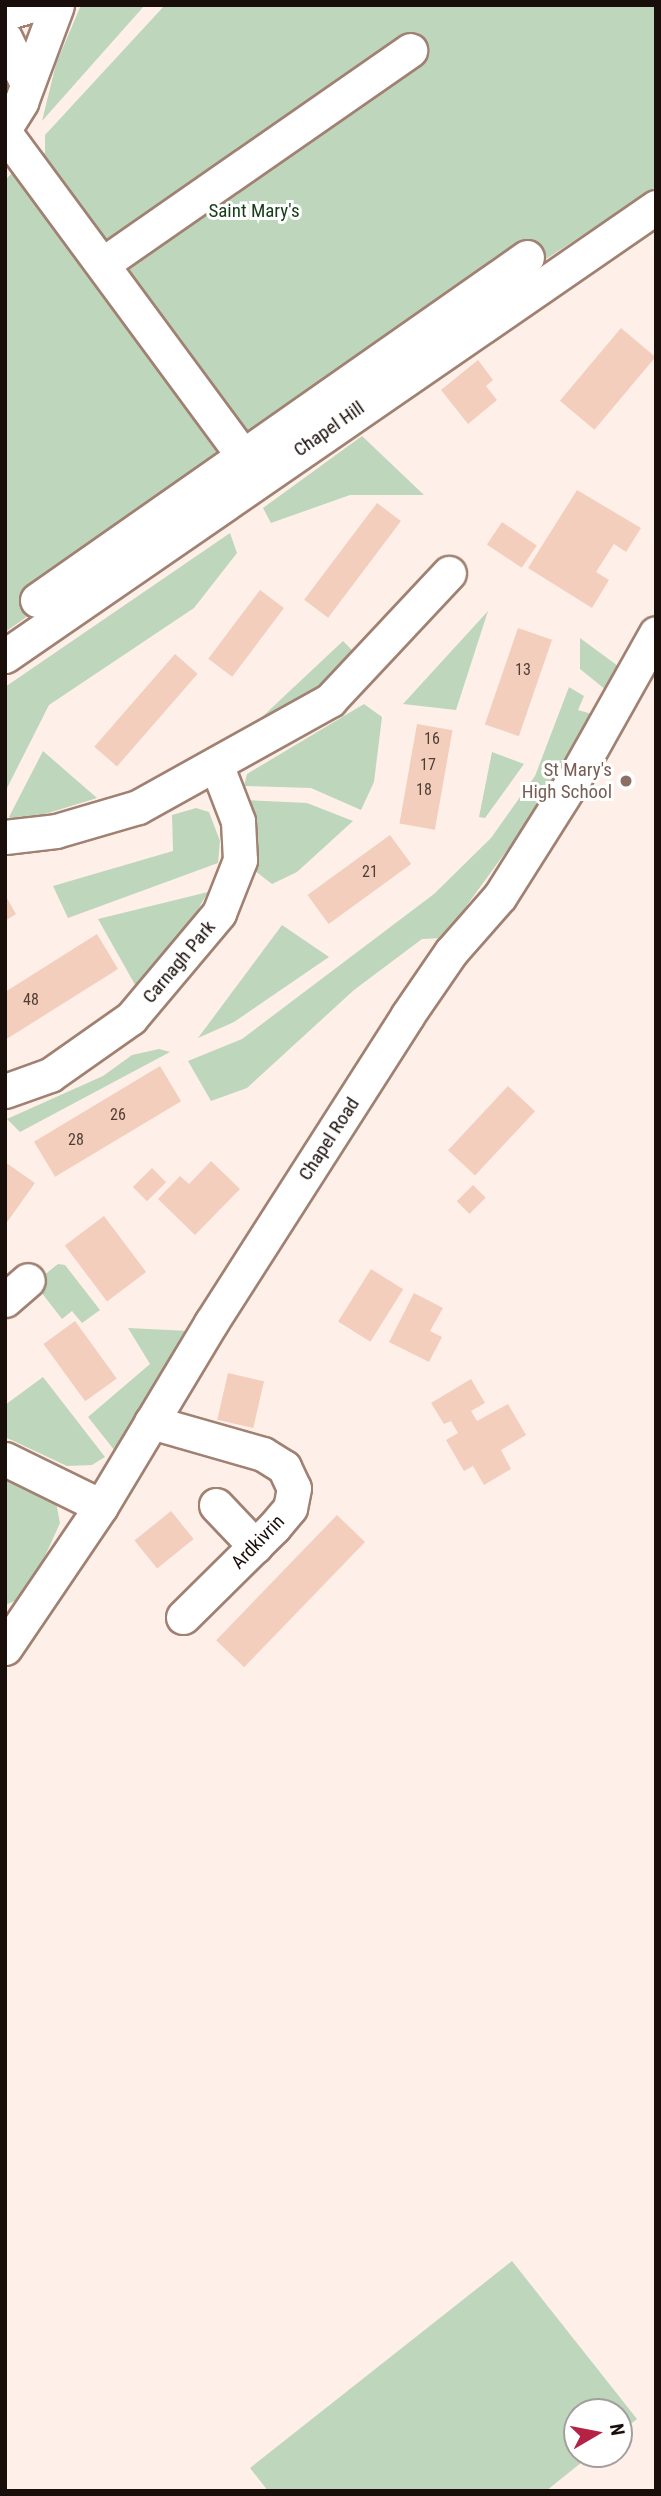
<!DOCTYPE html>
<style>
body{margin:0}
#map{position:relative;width:661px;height:2496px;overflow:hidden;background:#fef0e9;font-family:"Roboto Condensed",sans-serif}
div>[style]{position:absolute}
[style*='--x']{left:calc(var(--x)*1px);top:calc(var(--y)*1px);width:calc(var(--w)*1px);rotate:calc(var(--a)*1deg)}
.green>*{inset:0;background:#bdd6bc}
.building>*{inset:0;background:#f3cebc;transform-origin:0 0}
.roads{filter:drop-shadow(2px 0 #a08172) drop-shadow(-2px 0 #a08172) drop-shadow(0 2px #a08172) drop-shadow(0 -2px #a08172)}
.minor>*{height:33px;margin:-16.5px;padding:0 16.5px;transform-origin:16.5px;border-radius:16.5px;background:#fff}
.highway>*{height:38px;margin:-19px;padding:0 19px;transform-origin:19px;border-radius:19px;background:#fff}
.dots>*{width:19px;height:19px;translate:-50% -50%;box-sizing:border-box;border:4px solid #fff;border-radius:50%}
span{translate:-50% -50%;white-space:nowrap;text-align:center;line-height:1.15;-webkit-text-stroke:6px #fff;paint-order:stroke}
.number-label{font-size:16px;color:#503e36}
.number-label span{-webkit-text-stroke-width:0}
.park-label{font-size:19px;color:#143d17}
.street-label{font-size:19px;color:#190e09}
.education-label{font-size:19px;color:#785e54}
.right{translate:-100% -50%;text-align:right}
.frame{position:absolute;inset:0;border:7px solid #190e09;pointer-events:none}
.north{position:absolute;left:563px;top:2398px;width:70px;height:70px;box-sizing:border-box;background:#fff;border:2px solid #a39f9d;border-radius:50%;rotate:80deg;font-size:19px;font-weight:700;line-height:28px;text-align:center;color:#190e09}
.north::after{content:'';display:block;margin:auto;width:24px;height:32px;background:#b42244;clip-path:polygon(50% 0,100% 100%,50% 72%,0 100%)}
</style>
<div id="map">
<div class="green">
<div style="clip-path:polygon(81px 5px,145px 5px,42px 121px,56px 64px)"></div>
<div style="clip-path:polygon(165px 5px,656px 5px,656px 187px,473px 307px,5px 632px,5px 180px,14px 171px,35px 169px,45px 152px,45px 135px)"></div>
<div style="clip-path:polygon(362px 436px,424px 495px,350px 495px,271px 523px,263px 508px)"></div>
<div style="clip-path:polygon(230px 533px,237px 553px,194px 608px,49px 705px,5px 792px,5px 687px)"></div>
<div style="clip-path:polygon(488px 611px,456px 710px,403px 704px)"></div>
<div style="clip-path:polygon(580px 638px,618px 666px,606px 690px,580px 669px)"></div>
<div style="clip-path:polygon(343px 641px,353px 651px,323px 694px,232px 745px)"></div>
<div style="clip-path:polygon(569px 687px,584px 696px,578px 710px,592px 714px,555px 784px,443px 938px,422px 939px,354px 990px,247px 1088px,211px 1101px,188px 1061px,242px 1039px,434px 894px,491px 838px,535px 776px)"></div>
<div style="clip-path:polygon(364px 704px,382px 717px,374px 782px,361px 810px,311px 788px,244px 786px,247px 774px)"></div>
<div style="clip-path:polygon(43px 751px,97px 798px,16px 823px,9px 817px)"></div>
<div style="clip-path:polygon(492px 752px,524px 764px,485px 818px,479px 817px)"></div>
<div style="clip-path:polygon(243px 800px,307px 803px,353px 821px,297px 872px,272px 884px,255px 871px)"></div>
<div style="clip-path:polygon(196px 808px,209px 812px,220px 841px,218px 863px,68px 918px,53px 886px,173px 851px,172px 815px)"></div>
<div style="clip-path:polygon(208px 892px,185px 932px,138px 990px,98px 919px)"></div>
<div style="clip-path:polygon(282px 925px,329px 957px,234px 1022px,198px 1038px)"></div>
<div style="clip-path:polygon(159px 1049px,170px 1052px,20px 1132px,7px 1119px,103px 1076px,132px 1055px)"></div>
<div style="clip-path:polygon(58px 1264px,65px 1265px,100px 1310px,82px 1323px,72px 1311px,62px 1319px,34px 1283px)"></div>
<div style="clip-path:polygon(128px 1328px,189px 1331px,115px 1451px,88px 1417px,150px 1364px)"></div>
<div style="clip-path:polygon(43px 1377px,105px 1457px,92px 1465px,67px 1466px,5px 1437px,5px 1405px)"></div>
<div style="clip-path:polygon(5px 1475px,56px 1502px,60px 1523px,27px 1596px,5px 1605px)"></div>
<div style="clip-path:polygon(512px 2261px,637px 2419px,619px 2433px,619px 2412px,577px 2412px,577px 2454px,592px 2454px,546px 2491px,268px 2491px,250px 2468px)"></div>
</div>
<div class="building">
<div style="left:621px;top:328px;width:45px;height:95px;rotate:40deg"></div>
<div style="clip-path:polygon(478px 360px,493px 380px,486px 386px,497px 400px,468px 424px,441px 390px)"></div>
<div style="clip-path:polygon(577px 490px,641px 528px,626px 552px,614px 544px,596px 572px,609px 580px,592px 608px,528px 568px)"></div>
<div style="left:377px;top:503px;width:30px;height:121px;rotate:37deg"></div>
<div style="left:502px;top:522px;width:42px;height:27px;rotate:34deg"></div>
<div style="left:260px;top:590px;width:30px;height:86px;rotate:37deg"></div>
<div style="left:518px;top:628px;width:36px;height:102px;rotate:19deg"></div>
<div style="left:175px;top:654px;width:30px;height:123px;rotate:41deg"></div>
<div style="left:417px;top:724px;width:36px;height:101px;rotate:10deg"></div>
<div style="left:390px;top:835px;width:36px;height:102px;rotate:54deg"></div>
<div style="clip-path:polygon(5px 895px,16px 914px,5px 921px)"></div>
<div style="clip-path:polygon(97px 934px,118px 969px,5px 1040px,5px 992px)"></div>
<div style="left:160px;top:1066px;width:41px;height:147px;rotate:59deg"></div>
<div style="left:508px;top:1086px;width:37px;height:88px;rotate:43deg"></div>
<div style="clip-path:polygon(211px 1161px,240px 1189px,195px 1235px,158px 1199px,180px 1176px,189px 1184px)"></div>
<div style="clip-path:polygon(5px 1162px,35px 1183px,5px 1225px)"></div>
<div style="left:152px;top:1168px;width:20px;height:27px;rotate:45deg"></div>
<div style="left:473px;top:1185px;width:18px;height:23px;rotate:45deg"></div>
<div style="left:104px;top:1216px;width:70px;height:49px;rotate:53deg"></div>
<div style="left:371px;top:1269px;width:38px;height:62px;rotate:32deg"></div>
<div style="clip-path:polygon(414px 1293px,443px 1308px,430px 1331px,442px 1337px,429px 1362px,389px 1342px)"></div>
<div style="left:75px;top:1321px;width:71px;height:39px;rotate:54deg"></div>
<div style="left:228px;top:1373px;width:37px;height:48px;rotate:13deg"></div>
<div style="clip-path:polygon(471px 1379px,485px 1403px,471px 1411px,477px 1421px,508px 1404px,526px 1435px,501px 1450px,511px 1469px,484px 1485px,473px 1466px,464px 1471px,446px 1440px,458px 1433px,451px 1421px,444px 1424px,431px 1403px)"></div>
<div style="left:171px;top:1511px;width:36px;height:47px;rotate:51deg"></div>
<div style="left:337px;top:1515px;width:39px;height:174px;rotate:44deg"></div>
</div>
<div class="roads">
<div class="minor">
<div style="--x:5;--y:38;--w:51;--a:64.4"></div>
<div style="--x:5;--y:128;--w:31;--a:-58"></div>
<div style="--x:21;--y:102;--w:103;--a:-69.6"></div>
<div style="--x:5;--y:133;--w:404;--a:53.6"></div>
<div style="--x:104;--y:263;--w:373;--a:-34.8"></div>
<div style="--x:37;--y:600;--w:598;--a:-34.99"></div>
<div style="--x:5;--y:656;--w:791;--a:-34.59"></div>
<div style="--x:5;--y:837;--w:51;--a:-6.7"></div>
<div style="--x:56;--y:831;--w:85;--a:-16.3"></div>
<div style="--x:138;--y:807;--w:220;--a:-29.1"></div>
<div style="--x:330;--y:700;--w:174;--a:-46.9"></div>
<div style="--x:5;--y:1091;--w:48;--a:-19.6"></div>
<div style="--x:50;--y:1075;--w:99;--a:-35.1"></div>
<div style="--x:131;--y:1018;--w:137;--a:-50"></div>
<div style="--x:219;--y:913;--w:57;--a:-68.4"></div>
<div style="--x:240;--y:860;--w:39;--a:-93"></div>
<div style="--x:238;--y:821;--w:61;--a:-111.1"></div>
<div style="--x:5;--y:1300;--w:30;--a:-41"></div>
<div style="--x:151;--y:1422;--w:116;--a:15.9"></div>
<div style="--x:263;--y:1454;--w:25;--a:32"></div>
<div style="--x:284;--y:1467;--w:23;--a:65"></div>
<div style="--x:294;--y:1488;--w:20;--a:101"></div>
<div style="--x:290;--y:1508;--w:25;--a:130"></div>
<div style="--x:274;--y:1527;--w:128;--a:135.3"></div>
<div style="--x:5;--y:1459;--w:107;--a:26.1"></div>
<div style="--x:216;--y:1505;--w:57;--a:46.4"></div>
<div style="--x:5;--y:1648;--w:171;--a:-55.9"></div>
<div style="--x:101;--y:1506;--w:214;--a:-59"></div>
<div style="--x:211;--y:1323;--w:364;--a:-57.4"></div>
<div style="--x:407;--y:1016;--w:78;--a:-55.5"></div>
<div style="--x:451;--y:952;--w:74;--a:-48.8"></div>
<div style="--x:500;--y:896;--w:138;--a:-57.7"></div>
<div style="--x:574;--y:779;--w:167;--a:-60.7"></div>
</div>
<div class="highway">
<div style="--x:5;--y:11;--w:22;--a:-16"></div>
</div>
</div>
<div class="dots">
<div style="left:626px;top:781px;background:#8d6e63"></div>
</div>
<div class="number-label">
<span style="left:523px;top:670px">13</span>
<span style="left:432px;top:739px">16</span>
<span style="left:428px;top:765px">17</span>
<span style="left:424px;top:790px">18</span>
<span style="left:370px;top:872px">21</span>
<span style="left:31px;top:1000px">48</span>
<span style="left:118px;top:1115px">26</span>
<span style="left:76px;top:1140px">28</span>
</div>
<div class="park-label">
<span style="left:254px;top:211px">Saint Mary's</span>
</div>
<div class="street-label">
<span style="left:329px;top:429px;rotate:-35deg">Chapel Hill</span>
<span style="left:179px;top:962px;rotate:-50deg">Carnagh Park</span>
<span style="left:329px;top:1139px;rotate:-57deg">Chapel Road</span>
<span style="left:258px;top:1542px;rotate:-46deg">Ardkivrin</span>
</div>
<div class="education-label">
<span class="right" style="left:612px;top:781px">St Mary's<br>High School</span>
</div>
<div class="frame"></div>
<div class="north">N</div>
</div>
